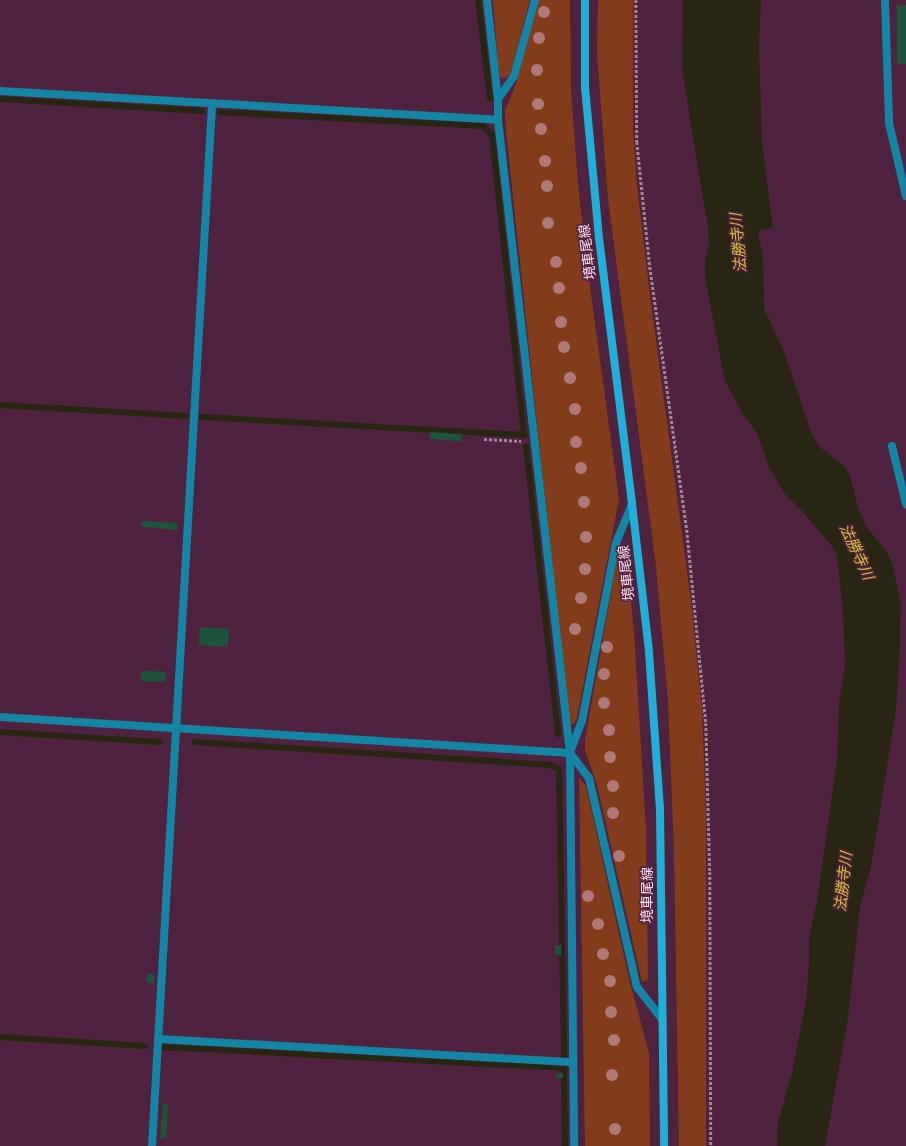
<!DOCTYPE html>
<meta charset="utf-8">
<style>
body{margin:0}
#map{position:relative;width:906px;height:1146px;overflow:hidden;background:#4f233f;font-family:"Source Sans 3","Noto Sans JP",sans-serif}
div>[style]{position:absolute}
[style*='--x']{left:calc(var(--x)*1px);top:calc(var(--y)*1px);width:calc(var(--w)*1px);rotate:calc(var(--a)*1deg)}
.green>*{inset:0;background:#823c1c}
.water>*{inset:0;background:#282612}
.stream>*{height:6px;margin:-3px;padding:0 3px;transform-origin:3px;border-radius:3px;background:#282612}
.building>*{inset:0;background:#1e533d;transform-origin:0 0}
.path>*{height:2.5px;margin-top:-1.25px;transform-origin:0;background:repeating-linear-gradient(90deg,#a88399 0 3px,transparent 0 5px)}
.minor>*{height:8px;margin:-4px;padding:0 4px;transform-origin:4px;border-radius:4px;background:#1585a5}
.secondary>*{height:8px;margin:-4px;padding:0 4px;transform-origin:4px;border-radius:4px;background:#22afd7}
.trees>*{width:12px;height:12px;margin:-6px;border-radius:50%;background:#af7978}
span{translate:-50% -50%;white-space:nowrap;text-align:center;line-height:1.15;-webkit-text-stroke:3px #4f233f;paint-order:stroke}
.street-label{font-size:14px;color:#fddff0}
.water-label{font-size:15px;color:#d2c32c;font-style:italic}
</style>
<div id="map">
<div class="green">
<div style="clip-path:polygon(493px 0,530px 0,511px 71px,509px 76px,503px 79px,500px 77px,498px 64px)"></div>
<div style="clip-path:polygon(539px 0,570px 0,571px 91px,578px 185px,587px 265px,619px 499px,577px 718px,573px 725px,570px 724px,564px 679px,506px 130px,505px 111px,517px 81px,528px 36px)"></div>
<div style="clip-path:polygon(598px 0,633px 0,633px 129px,637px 186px,650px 296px,691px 601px,702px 710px,706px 813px,706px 1146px,679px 1146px,674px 851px,668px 702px,656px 566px,608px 199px,597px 53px)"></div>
<div style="clip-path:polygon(623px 545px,625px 545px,634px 632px,646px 829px,648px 980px,642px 982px,597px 785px,585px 750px,585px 740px,619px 547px)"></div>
<div style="clip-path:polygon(579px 778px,586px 786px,630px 983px,649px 1053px,650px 1146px,585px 1146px)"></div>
</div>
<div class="water">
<div style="clip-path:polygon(683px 0,761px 0,759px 47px,762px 142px,773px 228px,761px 230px,758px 233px,763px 257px,764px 308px,785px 354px,812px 435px,820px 447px,843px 465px,850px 475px,859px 511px,866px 526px,886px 551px,892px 562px,901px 605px,899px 665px,896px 710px,871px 867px,860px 907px,848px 1018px,825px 1146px,777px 1146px,778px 1122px,792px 1073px,806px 1001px,809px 963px,809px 937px,817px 901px,837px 760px,839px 702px,845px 666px,843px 612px,837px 555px,831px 545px,802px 511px,784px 493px,769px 467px,757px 433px,742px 413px,725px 381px,705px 278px,705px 263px,709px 246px,708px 225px,703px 200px,682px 68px)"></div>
</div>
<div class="stream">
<div style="--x:478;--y:0;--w:99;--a:83"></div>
<div style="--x:0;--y:99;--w:202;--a:3.4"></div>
<div style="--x:0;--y:405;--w:186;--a:3.4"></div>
<div style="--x:202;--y:417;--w:323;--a:3.2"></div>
<div style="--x:524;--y:435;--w:302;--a:-96.1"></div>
<div style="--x:492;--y:135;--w:13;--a:-135"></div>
<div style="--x:483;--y:126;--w:263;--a:-177"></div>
<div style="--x:526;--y:447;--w:289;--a:83.6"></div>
<div style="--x:0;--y:732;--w:160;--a:3.6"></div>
<div style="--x:195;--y:742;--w:356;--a:3.7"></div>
<div style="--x:550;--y:765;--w:10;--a:24"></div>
<div style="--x:559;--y:769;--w:289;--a:89"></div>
<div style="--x:0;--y:1037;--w:145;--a:3.6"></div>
<div style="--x:164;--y:1047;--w:401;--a:3"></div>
<div style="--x:564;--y:1068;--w:78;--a:89.3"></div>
</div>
<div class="building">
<div style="left:906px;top:5px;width:59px;height:9px;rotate:90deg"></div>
<div style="left:430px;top:432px;width:32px;height:7px;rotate:4deg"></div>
<div style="clip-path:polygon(142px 521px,177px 523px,177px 530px,141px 527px)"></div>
<div style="left:200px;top:627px;width:29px;height:18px;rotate:4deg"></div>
<div style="left:141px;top:671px;width:25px;height:10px;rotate:2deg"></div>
<div style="left:555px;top:945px;width:6px;height:10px"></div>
<div style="left:147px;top:974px;width:7px;height:9px"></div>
<div style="left:556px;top:1073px;width:7px;height:5px"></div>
<div style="clip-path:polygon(163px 1104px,168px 1104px,166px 1138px,160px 1138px)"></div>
</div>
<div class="path">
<div style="--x:636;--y:0;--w:142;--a:89.6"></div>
<div style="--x:637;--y:142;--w:126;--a:84.1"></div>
<div style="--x:650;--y:267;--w:266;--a:82"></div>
<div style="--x:687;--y:530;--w:194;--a:84.4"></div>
<div style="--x:706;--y:723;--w:149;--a:88.5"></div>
<div style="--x:710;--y:872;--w:274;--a:89.8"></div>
<div style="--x:484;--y:439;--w:37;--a:3"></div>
</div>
<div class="minor">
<div style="--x:487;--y:0;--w:100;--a:83.7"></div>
<div style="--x:498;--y:99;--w:21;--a:90"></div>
<div style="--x:498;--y:120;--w:637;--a:83.51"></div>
<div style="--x:570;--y:753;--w:393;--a:89.4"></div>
<div style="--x:885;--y:0;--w:123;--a:88.1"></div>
<div style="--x:889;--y:123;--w:75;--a:76.9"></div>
<div style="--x:0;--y:91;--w:499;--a:3.3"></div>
<div style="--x:498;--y:99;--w:28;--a:-55"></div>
<div style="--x:514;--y:76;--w:79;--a:-74.6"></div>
<div style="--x:892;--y:446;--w:60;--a:76.4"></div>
<div style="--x:0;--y:717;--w:571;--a:3.61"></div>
<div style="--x:570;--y:752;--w:33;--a:-69"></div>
<div style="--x:582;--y:721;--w:181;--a:-79.2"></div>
<div style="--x:616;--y:543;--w:42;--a:-67.7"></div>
<div style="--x:570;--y:753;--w:31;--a:53"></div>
<div style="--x:589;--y:778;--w:214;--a:77.1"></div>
<div style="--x:637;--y:987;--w:41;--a:52"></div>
<div style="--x:158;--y:1039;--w:416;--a:3.2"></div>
<div style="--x:152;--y:1146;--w:1044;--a:-86.7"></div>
</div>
<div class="secondary">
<div style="--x:585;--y:0;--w:87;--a:90"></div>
<div style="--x:585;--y:87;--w:152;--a:84.7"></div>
<div style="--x:599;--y:238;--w:268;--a:82.9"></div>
<div style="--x:632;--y:504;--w:149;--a:83.4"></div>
<div style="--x:649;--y:652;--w:156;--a:86"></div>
<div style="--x:660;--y:808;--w:338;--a:89.3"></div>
</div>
<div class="trees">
<div style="left:544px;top:12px"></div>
<div style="left:539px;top:38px"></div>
<div style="left:537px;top:70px"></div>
<div style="left:538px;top:104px"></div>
<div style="left:541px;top:129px"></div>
<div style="left:545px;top:161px"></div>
<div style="left:547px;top:186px"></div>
<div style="left:548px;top:223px"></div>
<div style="left:556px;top:262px"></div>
<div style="left:559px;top:288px"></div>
<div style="left:561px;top:322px"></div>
<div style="left:564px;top:347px"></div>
<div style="left:570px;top:378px"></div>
<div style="left:575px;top:409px"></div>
<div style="left:576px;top:442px"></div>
<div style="left:581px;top:468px"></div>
<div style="left:584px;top:502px"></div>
<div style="left:586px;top:537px"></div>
<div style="left:585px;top:569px"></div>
<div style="left:581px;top:598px"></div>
<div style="left:575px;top:629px"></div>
<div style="left:607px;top:647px"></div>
<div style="left:604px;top:674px"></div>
<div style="left:604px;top:703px"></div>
<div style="left:609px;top:730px"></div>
<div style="left:610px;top:757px"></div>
<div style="left:613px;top:786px"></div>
<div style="left:613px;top:813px"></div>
<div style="left:619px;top:856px"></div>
<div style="left:588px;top:896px"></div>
<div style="left:598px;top:924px"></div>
<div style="left:603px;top:954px"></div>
<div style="left:610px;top:981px"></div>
<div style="left:611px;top:1012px"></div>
<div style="left:614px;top:1040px"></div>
<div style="left:612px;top:1075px"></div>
<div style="left:615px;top:1129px"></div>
</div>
<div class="street-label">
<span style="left:588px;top:252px;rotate:-97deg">境車尾線</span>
<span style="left:627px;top:573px;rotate:-96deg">境車尾線</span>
<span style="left:648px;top:895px;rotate:-90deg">境車尾線</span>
</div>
<div class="water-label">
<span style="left:739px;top:243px;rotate:-95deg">法勝寺川</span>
<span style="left:856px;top:552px;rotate:65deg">法勝寺川</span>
<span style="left:844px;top:882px;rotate:-84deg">法勝寺川</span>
</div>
</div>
